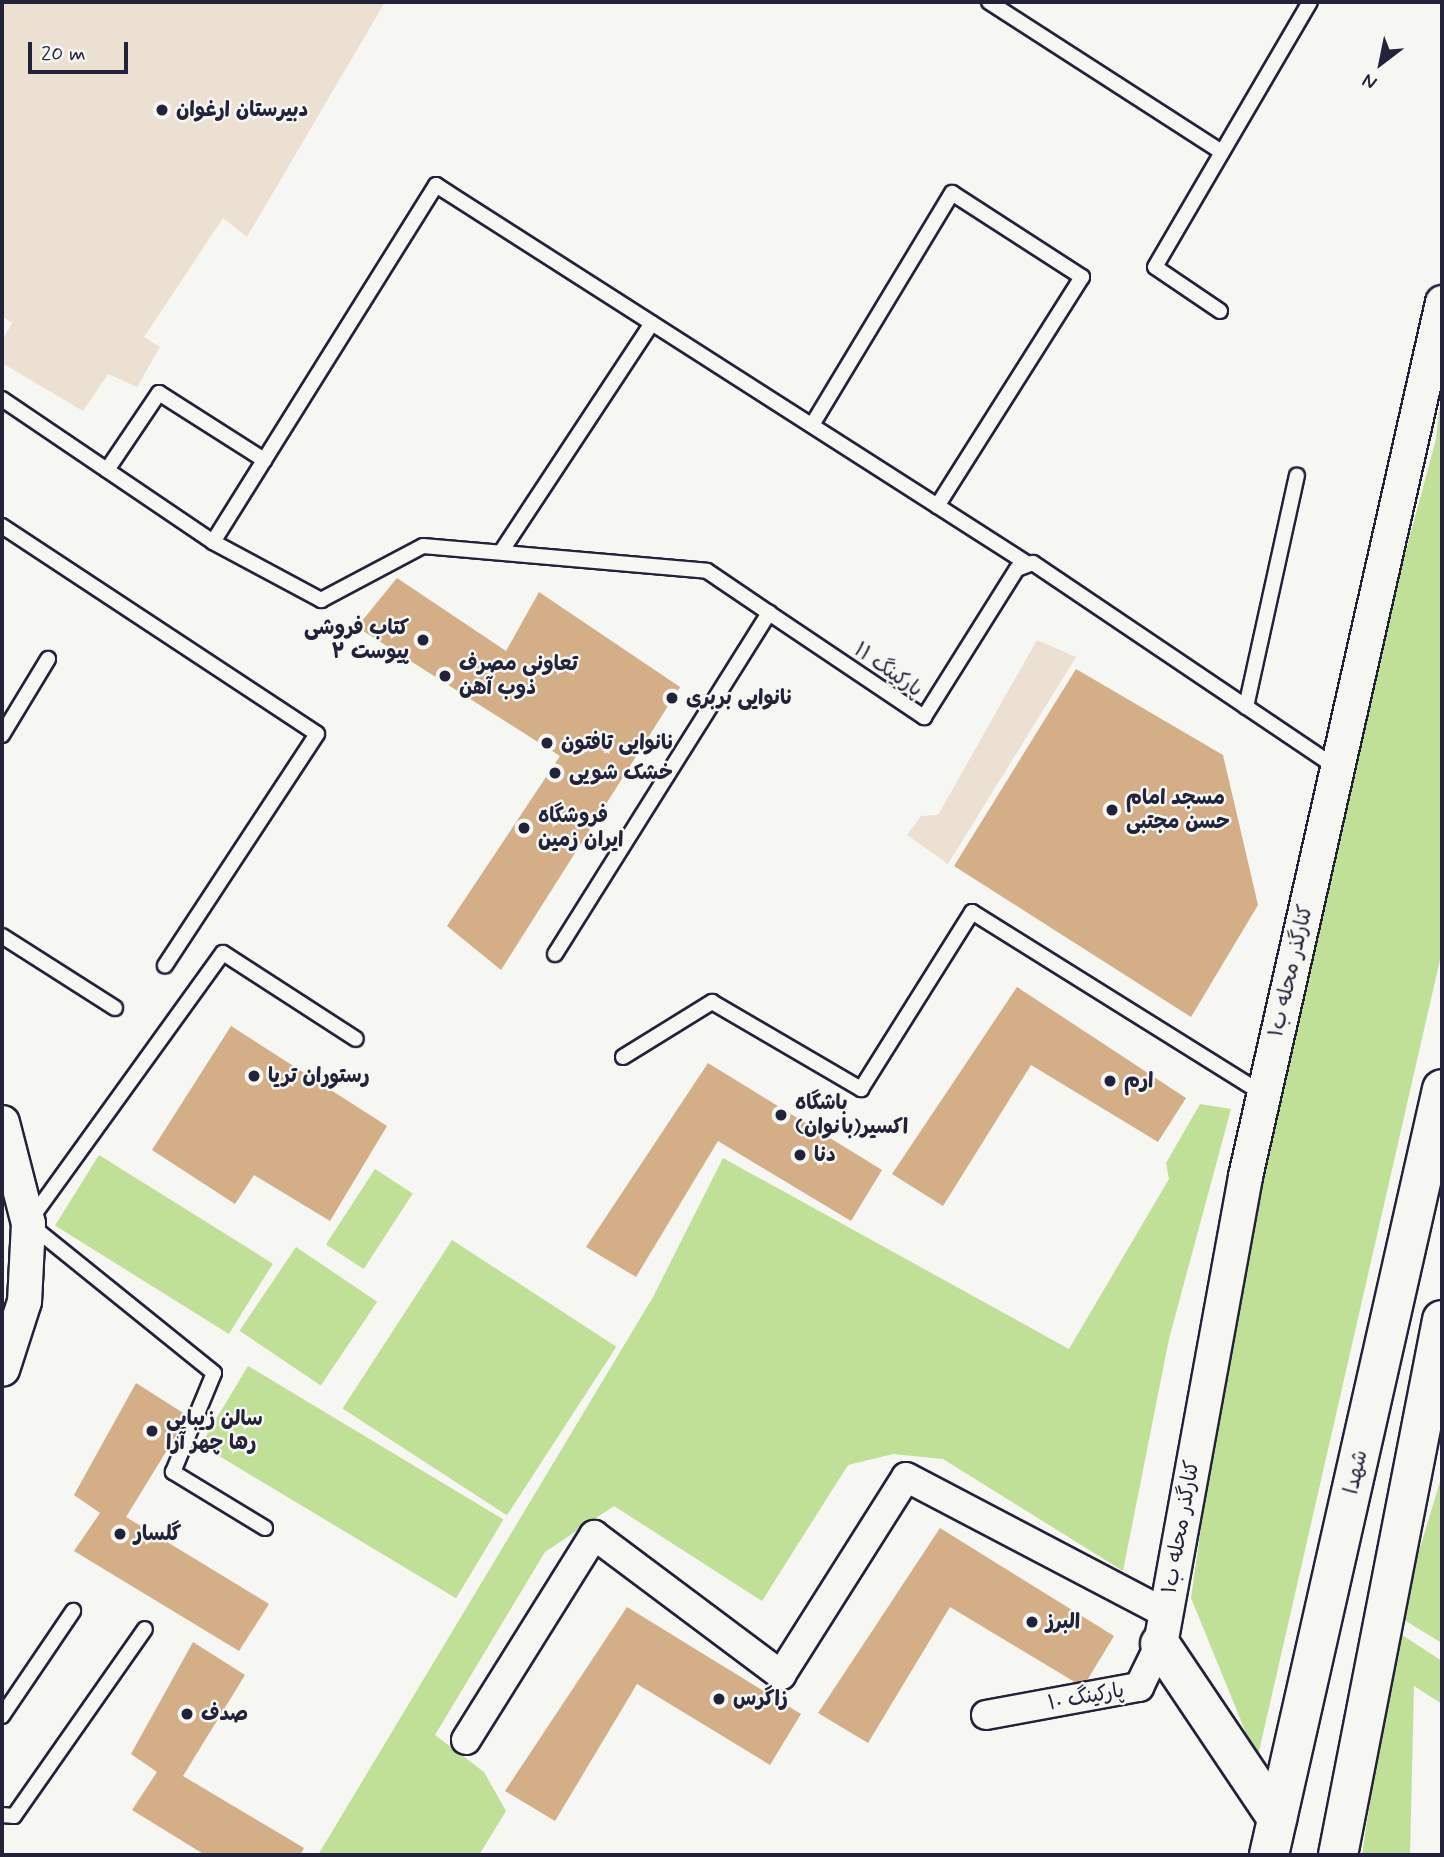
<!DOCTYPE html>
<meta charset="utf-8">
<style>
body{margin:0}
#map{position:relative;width:1444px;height:1857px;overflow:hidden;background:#f6f6f2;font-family:Mynerve,"Playpen Sans Arabic",sans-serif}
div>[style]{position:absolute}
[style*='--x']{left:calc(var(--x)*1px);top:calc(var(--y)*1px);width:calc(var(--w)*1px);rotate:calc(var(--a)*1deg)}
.built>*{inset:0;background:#ece0d2}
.green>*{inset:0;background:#c0df97;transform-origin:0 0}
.building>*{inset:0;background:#d4ae86}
.roads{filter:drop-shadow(2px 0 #22223b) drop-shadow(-2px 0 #22223b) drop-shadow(0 2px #22223b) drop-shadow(0 -2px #22223b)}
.service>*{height:14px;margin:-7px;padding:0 7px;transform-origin:7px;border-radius:7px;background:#f6f6f2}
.minor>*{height:28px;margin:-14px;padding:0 14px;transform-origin:14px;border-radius:14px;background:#f6f6f2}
.tertiary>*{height:33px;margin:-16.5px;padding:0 16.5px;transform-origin:16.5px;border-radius:16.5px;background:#f6f6f2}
.secondary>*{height:38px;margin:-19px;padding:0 19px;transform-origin:19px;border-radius:19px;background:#f6f6f2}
.dots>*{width:19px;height:19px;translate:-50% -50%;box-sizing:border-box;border:4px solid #f6f6f2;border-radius:50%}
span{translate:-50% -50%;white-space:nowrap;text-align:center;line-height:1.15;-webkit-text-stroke:5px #f6f6f2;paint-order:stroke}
.poi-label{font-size:21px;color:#22223b;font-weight:700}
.left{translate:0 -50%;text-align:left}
.right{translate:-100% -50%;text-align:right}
.street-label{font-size:21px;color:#22223b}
.frame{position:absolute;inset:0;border:4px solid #22223b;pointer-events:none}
.north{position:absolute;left:1346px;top:28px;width:70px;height:70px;-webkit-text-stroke:5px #f6f6f2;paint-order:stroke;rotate:212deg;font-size:19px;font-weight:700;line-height:28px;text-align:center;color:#22223b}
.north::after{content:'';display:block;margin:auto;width:24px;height:32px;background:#22223b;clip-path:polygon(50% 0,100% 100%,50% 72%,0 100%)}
.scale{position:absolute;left:28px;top:42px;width:100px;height:32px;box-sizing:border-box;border:4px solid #22223b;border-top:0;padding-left:9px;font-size:21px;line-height:24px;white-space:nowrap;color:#22223b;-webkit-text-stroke:5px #f6f6f2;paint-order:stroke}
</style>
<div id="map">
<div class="built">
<div style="clip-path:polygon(2px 2px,385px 2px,247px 237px,223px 218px,144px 337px,160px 347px,137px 387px,108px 374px,83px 411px,2px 363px,2px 341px,12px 323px,2px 316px)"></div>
<div style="clip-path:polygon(1037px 640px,1076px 657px,948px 864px,907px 835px,921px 816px,938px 815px)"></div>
</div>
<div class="green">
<div style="clip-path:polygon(1442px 387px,1442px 951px,1257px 1760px,1191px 1598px,1227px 1347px,1288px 1052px,1348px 766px,1436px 439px)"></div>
<div style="clip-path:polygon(1200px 1104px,1231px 1109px,1169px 1339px,1123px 1571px,943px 1459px,893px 1454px,848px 1465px,762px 1601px,614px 1506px,545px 1552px,435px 1735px,484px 1772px,506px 1811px,479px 1855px,318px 1855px,653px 1297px,723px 1158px,1069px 1349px,1169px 1179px,1166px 1163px)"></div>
<div style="left:99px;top:1155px;width:205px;height:83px;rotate:32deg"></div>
<div style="left:375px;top:1169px;width:45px;height:90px;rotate:33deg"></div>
<div style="left:452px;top:1240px;width:196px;height:201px;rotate:33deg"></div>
<div style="left:296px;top:1247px;width:98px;height:101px;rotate:34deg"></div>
<div style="left:248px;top:1366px;width:298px;height:92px;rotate:31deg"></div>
<div style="clip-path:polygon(1442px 1475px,1442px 1643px,1399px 1617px)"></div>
<div style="clip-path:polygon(1396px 1631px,1442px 1661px,1442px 1704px,1414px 1686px,1410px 1855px,1362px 1855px)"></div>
</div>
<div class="building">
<div style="clip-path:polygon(397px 578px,506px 651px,539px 592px,680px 687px,501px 970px,447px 926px,560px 756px,357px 627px)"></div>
<div style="clip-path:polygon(1076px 669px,1223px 755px,1258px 905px,1191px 1017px,954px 866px)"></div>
<div style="clip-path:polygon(1017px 987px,1186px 1098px,1158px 1142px,1031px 1065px,943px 1206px,892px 1174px)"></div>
<div style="clip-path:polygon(231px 1026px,387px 1126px,330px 1221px,254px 1175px,235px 1204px,152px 1150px)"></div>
<div style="clip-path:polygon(708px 1063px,882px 1170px,851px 1221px,718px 1141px,636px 1277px,586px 1247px)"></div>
<div style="clip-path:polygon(136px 1383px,188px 1416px,126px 1517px,269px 1604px,239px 1651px,74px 1551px,100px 1513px,74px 1495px)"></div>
<div style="clip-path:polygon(940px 1528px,1114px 1636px,1083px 1687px,950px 1607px,868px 1743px,818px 1713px)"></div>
<div style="clip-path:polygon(627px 1607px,801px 1714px,770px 1765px,637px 1684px,555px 1821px,505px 1791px)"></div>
<div style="clip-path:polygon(193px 1642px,245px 1675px,183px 1776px,304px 1848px,300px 1855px,205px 1855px,132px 1810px,157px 1772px,131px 1754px)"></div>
</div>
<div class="roads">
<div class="service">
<div style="--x:989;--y:2;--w:277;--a:32.8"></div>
<div style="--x:1220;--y:311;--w:78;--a:-145.9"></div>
<div style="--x:1155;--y:267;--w:307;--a:-59.7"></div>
<div style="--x:2;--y:399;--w:255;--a:34.1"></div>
<div style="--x:213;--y:542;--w:123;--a:28.2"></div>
<div style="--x:321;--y:600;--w:115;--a:-27.9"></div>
<div style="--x:423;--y:546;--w:285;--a:5"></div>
<div style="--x:707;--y:571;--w:75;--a:34.1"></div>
<div style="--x:812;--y:425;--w:271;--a:-58.9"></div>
<div style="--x:952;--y:193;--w:155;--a:32.9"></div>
<div style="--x:1082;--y:277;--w:271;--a:122.3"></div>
<div style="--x:107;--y:470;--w:93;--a:-56"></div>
<div style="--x:159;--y:393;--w:125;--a:32.5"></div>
<div style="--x:2;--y:526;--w:377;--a:33.4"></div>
<div style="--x:317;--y:734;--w:277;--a:123.3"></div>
<div style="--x:213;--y:542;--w:421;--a:-58"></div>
<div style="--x:436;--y:185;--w:699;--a:32.62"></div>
<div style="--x:501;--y:552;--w:274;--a:-56.6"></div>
<div style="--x:1246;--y:707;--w:237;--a:-77.6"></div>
<div style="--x:2;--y:735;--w:89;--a:-58.8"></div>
<div style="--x:2;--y:936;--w:134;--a:32.5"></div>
<div style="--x:555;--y:954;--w:403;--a:-57.9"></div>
<div style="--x:769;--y:613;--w:187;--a:33.9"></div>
<div style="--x:924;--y:717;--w:175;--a:-57.9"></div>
<div style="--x:1017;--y:569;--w:17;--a:-21"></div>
<div style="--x:1033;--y:563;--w:365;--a:34"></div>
<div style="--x:623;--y:1057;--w:105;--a:-31.7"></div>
<div style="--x:712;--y:1002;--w:173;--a:30.3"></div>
<div style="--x:861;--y:1089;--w:209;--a:-57.9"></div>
<div style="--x:972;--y:912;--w:342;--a:32"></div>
<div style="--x:265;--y:1528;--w:108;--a:-148.7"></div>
<div style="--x:173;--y:1472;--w:107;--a:-67.5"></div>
<div style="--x:214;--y:1373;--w:239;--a:-141.1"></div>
<div style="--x:28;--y:1223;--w:333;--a:-54.2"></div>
<div style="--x:223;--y:953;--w:158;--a:32.9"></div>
<div style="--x:2;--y:1716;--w:127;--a:-55.9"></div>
<div style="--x:2;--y:1815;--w:12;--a:5"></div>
<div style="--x:14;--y:1816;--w:228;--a:-55"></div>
</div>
<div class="minor">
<div style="--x:986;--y:1715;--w:156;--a:-10.4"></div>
<div style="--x:1139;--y:1687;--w:48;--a:-64"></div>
<div style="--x:466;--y:1740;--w:242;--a:-58"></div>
<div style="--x:594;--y:1535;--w:234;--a:36.8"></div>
<div style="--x:781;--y:1675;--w:234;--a:-57.7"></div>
<div style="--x:906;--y:1477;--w:293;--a:27.7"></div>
</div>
<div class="tertiary">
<div style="--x:2;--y:1122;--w:104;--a:75.6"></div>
<div style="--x:28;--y:1223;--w:78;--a:92.9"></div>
<div style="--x:24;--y:1301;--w:71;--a:107.9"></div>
<div style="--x:1160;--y:1644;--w:476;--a:-79.7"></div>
<div style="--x:1245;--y:1176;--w:896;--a:-77.3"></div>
</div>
<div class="secondary">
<div style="--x:1160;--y:1644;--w:210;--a:56.1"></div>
<div style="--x:1269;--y:1855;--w:785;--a:-77.27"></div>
<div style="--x:1338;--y:1855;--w:545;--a:-79"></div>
</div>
</div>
<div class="dots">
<div style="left:162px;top:110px;background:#22223b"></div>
<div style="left:423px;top:640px;background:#22223b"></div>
<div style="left:445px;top:676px;background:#22223b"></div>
<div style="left:672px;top:698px;background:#22223b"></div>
<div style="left:547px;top:743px;background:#22223b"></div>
<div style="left:555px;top:773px;background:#22223b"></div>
<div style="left:1112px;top:810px;background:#22223b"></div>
<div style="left:524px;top:828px;background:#22223b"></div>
<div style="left:254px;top:1076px;background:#22223b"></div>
<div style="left:1110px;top:1081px;background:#22223b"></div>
<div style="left:781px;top:1115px;background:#22223b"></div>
<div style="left:800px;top:1155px;background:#22223b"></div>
<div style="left:152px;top:1431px;background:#22223b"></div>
<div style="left:120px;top:1534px;background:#22223b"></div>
<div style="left:1032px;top:1622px;background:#22223b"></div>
<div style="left:719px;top:1699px;background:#22223b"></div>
<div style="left:187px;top:1714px;background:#22223b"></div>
</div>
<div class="poi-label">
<span class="left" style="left:176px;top:110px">دبیرستان ارغوان</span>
<span class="right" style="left:409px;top:640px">کتاب فروشی<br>پیوست ۲</span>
<span class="left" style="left:459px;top:676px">تعاونی مصرف<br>ذوب آهن</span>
<span class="left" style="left:686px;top:698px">نانوایی بربری</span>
<span class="left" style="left:561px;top:743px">نانوایی تافتون</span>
<span class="left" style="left:569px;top:773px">خشک شویی</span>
<span class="left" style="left:1126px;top:810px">مسجد امام<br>حسن مجتبی</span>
<span class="left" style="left:538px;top:828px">فروشگاه<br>ایران زمین</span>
<span class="left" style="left:268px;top:1076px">رستوران تریا</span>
<span class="left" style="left:1124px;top:1081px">ارم</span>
<span class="left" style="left:795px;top:1115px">باشگاه<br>اکسیر(بانوان)</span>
<span class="left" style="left:814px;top:1155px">دنا</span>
<span class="left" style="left:166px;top:1431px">سالن زیبایی<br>رها چهر آرا</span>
<span class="left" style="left:134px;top:1534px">گلسار</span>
<span class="left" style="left:1046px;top:1622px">البرز</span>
<span class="left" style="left:733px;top:1699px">زاگرس</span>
<span class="left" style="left:201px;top:1714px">صدف</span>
</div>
<div class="street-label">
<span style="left:888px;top:670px;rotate:35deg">پارکینگ ۱۱</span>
<span style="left:1291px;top:971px;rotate:-77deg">کنارگذر محله ب۱</span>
<span style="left:1356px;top:1472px;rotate:-77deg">شهدا</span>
<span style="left:1181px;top:1527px;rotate:-80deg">کنارگذر محله ب۱</span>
<span style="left:1086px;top:1697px;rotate:-10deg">پارکینگ ۱۰</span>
</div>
<div class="frame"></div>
<div class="north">N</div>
<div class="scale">20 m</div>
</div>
